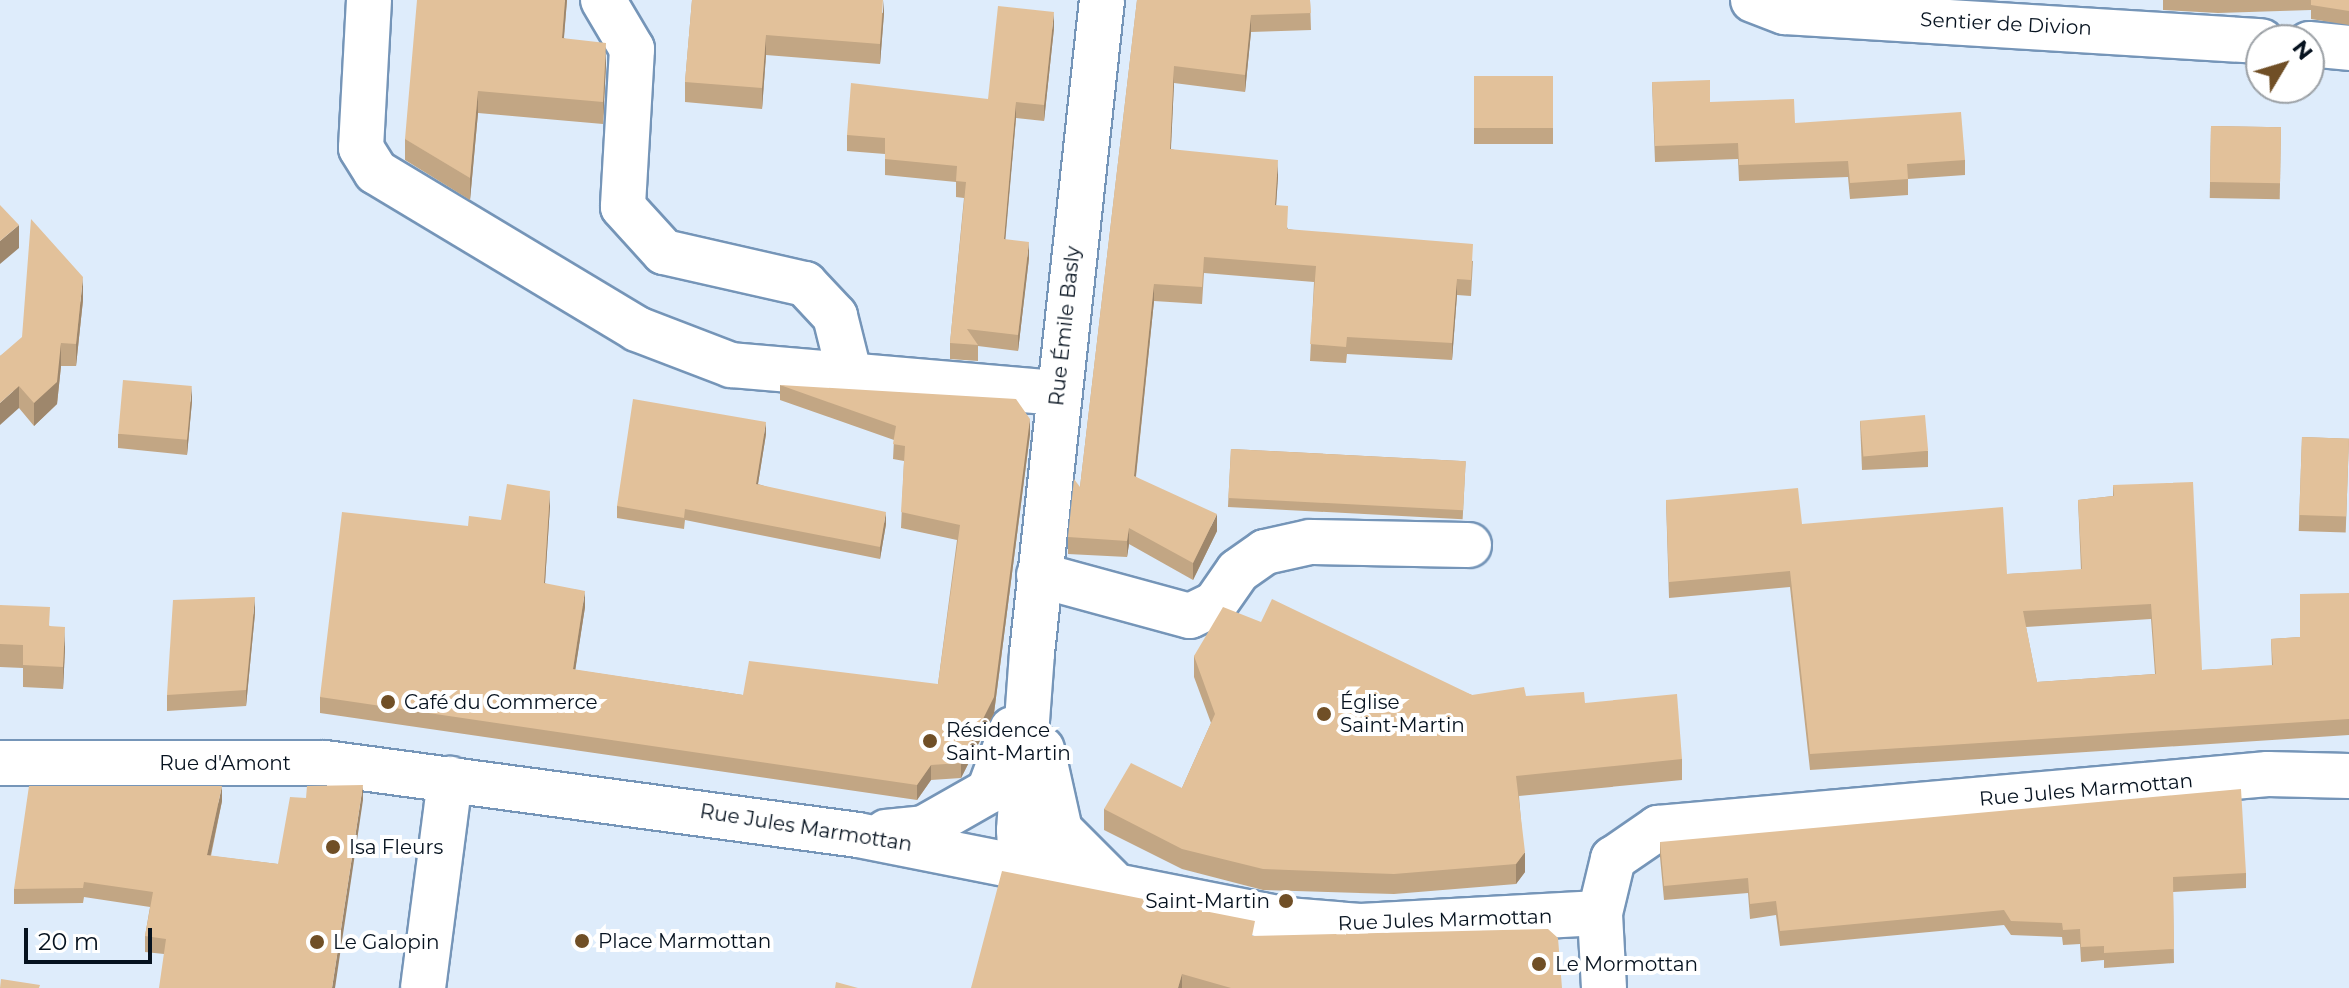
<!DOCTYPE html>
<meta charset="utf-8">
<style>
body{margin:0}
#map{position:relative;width:2349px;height:988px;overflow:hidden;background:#deecfb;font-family:Montserrat,sans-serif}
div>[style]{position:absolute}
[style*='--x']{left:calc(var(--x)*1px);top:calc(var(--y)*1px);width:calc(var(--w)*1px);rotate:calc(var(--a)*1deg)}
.roads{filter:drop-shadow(2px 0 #7595b8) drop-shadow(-2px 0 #7595b8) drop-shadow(0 2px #7595b8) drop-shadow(0 -2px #7595b8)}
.minor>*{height:44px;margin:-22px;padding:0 22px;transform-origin:22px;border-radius:22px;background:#fff}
.wall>*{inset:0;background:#c2a684;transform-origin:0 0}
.shaded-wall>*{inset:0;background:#9e876c}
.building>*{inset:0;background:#e2c19a;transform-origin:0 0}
.dots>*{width:22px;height:22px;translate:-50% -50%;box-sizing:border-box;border:4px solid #fff;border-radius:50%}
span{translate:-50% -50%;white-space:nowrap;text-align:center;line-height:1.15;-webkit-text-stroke:8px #fff;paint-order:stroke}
.street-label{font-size:20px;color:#06121f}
.poi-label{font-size:20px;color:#06121f}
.left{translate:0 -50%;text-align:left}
.right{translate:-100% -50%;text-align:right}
.north{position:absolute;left:2245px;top:24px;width:80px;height:80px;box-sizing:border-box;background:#fff;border:2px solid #9ba0a5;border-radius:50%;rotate:52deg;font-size:22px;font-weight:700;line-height:32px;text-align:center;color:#06121f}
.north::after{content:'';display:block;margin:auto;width:28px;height:36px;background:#704f26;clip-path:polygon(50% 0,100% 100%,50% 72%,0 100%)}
.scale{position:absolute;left:24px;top:928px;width:128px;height:36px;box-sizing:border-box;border:4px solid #06121f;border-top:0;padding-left:10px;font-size:24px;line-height:28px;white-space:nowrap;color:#06121f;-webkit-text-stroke:6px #fff;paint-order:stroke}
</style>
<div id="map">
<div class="roads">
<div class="minor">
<div style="--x:369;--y:0;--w:148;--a:93.1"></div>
<div style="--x:361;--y:148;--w:28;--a:58"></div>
<div style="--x:376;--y:172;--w:305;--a:31"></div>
<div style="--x:637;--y:329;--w:101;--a:21"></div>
<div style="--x:731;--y:365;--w:327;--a:4.9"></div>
<div style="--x:603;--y:0;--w:57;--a:59.4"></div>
<div style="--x:632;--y:49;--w:158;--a:93.3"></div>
<div style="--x:623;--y:207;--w:61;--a:47.7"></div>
<div style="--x:664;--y:252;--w:145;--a:12.8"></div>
<div style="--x:805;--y:284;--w:44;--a:46.8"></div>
<div style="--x:835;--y:316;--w:62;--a:76"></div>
<div style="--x:1753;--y:0;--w:34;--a:21"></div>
<div style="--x:1785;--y:12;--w:477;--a:3.5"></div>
<div style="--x:2309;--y:44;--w:40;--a:5.7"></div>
<div style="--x:1039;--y:575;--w:156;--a:15.2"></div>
<div style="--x:1190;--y:616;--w:28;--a:-26"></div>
<div style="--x:1215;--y:604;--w:40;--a:-55.1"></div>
<div style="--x:1238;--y:571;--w:33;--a:-35"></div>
<div style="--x:1265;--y:552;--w:46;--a:-12.5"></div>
<div style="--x:1310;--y:542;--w:159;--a:1.1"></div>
<div style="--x:1042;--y:749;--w:83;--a:77.5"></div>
<div style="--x:1060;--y:830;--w:71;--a:45"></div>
<div style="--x:0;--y:763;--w:325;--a:0"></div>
<div style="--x:325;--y:763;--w:538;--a:7.69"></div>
<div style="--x:858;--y:835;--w:437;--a:11.2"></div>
<div style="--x:1287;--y:920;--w:73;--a:4.7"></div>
<div style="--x:1360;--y:926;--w:240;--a:-3.1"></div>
<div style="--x:886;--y:832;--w:38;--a:-6"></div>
<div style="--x:924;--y:828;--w:75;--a:-29.6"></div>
<div style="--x:989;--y:791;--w:66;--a:-69.6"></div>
<div style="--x:1036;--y:866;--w:24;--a:-132"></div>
<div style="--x:1020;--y:848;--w:18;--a:-93"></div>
<div style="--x:1019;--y:830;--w:177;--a:-85.8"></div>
<div style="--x:1032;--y:653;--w:657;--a:-83.88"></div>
<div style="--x:423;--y:988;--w:211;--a:-82.6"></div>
<div style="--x:1604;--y:988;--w:75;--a:-93.1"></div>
<div style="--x:1600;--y:913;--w:56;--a:-76.5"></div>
<div style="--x:1613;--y:859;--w:55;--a:-34.6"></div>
<div style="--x:1658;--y:828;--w:612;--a:-5.06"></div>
<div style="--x:2268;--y:774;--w:81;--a:1.4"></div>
</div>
</div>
<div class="wall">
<div style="clip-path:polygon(567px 0,564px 38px,606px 64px,603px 124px,478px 113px,470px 200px,405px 160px,405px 139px)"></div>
<div style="clip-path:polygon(692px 0,884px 13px,880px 64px,766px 55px,762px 109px,685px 102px,685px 82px)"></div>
<div style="clip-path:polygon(1137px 0,1310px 0,1311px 30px,1251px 32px,1245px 92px,1174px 83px,1171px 149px,1278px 177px,1276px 205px,1288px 229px,1473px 261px,1471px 296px,1457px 295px,1452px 360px,1347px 354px,1346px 363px,1310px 361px,1314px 282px,1204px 273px,1202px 304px,1154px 301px,1136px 477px,1217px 531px,1193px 580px,1129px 544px,1127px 557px,1068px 554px,1068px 537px,1080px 487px)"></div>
<div style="clip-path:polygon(2163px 0,2349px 0,2349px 25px,2311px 19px,2311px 10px,2218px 13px,2163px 10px)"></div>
<div style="clip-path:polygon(1054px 28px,1044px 121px,1016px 118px,1005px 239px,1029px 258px,1018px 351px,978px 346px,978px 361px,950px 359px,950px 343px,964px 198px,956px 197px,956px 182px,885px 175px,885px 154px,847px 151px,847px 135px,988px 99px)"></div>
<div style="left:1474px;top:76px;width:79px;height:68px"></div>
<div style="clip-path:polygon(1652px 82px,1710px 102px,1795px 123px,1965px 160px,1965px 175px,1908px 179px,1908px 195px,1850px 199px,1848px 177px,1739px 181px,1738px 159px,1655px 162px)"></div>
<div style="left:2211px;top:126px;width:70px;height:72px;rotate:1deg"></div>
<div style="clip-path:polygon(83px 300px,76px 366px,61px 366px,57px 404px,34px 426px,19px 408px,0 356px)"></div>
<div style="clip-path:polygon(780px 385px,1030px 434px,994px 713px,961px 778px,931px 780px,917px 800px,320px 713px,320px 697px,468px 526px,501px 520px,550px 506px,545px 583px,585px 607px,575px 670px,743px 695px,938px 684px,957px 540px,901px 528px,904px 461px,893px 459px,894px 440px,780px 400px)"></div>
<div style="clip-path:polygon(192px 401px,187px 455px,118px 448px,118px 434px)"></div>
<div style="clip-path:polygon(1860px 421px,1928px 451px,1928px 467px,1862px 470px)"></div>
<div style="clip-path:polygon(766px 434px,758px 484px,886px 524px,880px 559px,685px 520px,684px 529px,617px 518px,617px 506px)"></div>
<div style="left:2302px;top:437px;width:47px;height:94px;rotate:2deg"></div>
<div style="left:1231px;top:449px;width:235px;height:58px;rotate:3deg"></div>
<div style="clip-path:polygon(evenodd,2113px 485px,2202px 670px,2272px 666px,2271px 639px,2300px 637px,2349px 593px,2349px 735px,1810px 770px,1790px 587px,1669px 598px,1666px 500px,1802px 524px,2007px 574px,2081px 570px,2078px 500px,2113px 496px,2113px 485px,2151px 619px,2155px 674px,2037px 682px,2026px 627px,2151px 619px)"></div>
<div style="clip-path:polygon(0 605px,50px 626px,65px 649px,63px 689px,23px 687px,23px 668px,0 667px)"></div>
<div style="clip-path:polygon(255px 613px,246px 706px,167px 711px,167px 695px)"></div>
<div style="clip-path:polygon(1261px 622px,1472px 695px,1526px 696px,1585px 703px,1682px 759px,1682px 780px,1519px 796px,1525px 872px,1516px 884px,1394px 894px,1263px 890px,1182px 869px,1104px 830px,1104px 809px,1182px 788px,1211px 723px,1194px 677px,1194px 656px)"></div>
<div style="clip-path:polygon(363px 800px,164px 954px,145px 952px,145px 936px,150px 907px,84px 897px,83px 903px,14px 904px,14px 889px,222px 801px,211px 856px,278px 864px)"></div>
<div style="clip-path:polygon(1660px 842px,2246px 873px,2246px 888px,2173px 892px,2174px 963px,2104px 968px,2104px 960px,2081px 962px,2080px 944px,2063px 945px,2062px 937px,2011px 935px,2004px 925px,1780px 946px,1776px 915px,1750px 919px,1748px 893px,1664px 900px,1660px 857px)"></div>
<div style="clip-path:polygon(1255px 936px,1562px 988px,971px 988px)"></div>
</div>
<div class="shaded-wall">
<div style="clip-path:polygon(565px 0,567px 0,562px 59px,562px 38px)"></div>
<div style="clip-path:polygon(884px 0,884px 13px,880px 64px,880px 44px)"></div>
<div style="clip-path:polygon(1054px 12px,1054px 28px,1044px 121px,1044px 105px)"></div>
<div style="clip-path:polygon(1251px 15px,1251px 32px,1245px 92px,1245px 75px)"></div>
<div style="clip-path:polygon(766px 35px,766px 55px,762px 109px,762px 88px)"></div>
<div style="clip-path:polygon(606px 43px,606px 64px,603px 124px,603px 102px)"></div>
<div style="clip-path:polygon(1174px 66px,1174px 83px,1170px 165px,1170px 149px)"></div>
<div style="clip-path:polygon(478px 91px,478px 113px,470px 200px,470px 178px)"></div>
<div style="clip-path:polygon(1016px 102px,1016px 118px,1004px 255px,1004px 239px)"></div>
<div style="clip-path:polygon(1278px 160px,1278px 177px,1275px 222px,1275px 205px)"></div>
<div style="clip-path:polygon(19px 225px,19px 248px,0 264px,0 241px)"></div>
<div style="clip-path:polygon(1029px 242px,1029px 258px,1018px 351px,1018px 335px)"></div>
<div style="clip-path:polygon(83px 277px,83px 300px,76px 366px,76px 344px)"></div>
<div style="clip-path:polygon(1457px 279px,1457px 295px,1452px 360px,1452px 343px)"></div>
<div style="clip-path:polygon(1154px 284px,1154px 301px,1134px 493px,1134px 476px)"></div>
<div style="clip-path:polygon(61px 343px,61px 366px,57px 404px,34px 426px,34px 403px)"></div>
<div style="clip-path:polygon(19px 386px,19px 408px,0 425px,0 403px)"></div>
<div style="clip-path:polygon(192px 386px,192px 401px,187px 455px,187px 440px)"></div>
<div style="clip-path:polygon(1030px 419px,1030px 434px,994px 713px,961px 778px,961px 763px)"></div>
<div style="clip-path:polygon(766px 422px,766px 434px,756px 496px,756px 484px)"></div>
<div style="clip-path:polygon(550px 491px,550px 506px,544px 598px,544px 583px)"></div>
<div style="clip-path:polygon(886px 512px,886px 524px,880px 559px,880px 547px)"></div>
<div style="clip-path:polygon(1217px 514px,1217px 531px,1193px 580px,1193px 563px)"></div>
<div style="clip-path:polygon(1129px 528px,1129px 544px,1127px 557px,1127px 541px)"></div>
<div style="clip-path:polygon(585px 591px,585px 607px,573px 685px,573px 669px)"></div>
<div style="clip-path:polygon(255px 597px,255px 613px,246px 706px,246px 690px)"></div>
<div style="clip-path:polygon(65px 627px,65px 649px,63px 689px,63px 667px)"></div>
<div style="clip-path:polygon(931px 765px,931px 780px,917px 800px,917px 785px)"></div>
<div style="clip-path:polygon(363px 785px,363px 800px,335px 988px,332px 988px)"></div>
<div style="clip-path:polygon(222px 786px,222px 801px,207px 871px,207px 855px)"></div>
<div style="clip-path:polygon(1525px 852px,1525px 872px,1516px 884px,1516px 864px)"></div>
<div style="clip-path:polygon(1182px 974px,1182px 988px,1178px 988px)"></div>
</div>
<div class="building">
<div style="clip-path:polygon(417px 0,565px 0,562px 38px,606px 43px,603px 102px,478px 91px,470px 178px,405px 139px)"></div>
<div style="clip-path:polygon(692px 0,883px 0,880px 44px,766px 35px,762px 88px,685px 82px)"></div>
<div style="clip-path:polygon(1137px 0,1310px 0,1311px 13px,1251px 15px,1245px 75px,1174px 66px,1170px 149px,1278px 160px,1275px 205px,1288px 206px,1287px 229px,1473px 244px,1471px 280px,1457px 279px,1452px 343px,1347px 337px,1346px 347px,1310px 344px,1316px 266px,1204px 257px,1202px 287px,1154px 284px,1134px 476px,1217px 514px,1193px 563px,1129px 528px,1127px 541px,1068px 537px,1074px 479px,1080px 487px)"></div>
<div style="clip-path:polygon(2311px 0,2349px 0,2349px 11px,2311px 5px)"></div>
<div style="clip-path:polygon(998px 6px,1054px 12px,1044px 105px,1016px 102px,1004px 239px,1029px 242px,1018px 335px,967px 329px,978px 345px,950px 343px,966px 182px,956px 181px,957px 166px,885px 159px,885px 138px,847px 135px,851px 83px,988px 99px)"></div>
<div style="left:1474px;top:76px;width:79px;height:52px"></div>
<div style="clip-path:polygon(1710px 80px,1710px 102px,1794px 99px,1795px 123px,1961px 112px,1965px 160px,1907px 164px,1908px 179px,1850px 183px,1848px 161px,1739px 165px,1738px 143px,1655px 146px,1652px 82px)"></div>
<div style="left:2211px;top:126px;width:70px;height:56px;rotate:1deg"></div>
<div style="clip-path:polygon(0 205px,19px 225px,0 241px)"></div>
<div style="clip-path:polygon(31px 219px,83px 277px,76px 344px,61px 343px,57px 382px,34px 403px,19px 386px,0 403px,0 356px,22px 337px)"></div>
<div style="left:123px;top:380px;width:69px;height:54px;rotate:5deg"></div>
<div style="clip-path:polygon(780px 385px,1016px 399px,1030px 419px,994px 697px,961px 763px,931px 765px,917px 785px,320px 697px,342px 512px,468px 526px,469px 516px,501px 520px,507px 484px,550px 491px,544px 583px,585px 591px,573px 669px,743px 695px,749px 661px,938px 684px,960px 525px,901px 512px,905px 446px,893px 444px,896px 426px)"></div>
<div style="clip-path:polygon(633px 399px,766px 422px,756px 484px,886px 512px,880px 547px,685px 509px,684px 518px,617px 506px)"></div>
<div style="left:1925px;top:415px;width:36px;height:65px;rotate:85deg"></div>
<div style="left:2302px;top:437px;width:47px;height:78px;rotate:2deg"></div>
<div style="left:1231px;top:449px;width:235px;height:49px;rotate:3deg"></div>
<div style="clip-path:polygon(evenodd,2193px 482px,2202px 670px,2273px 665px,2271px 639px,2300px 637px,2300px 594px,2349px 593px,2349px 719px,1810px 754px,1790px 571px,1669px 582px,1666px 500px,1798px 488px,1802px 524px,2003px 507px,2007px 574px,2082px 569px,2078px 500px,2114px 496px,2113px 485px,2193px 482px,2151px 604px,2156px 674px,2037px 682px,2023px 611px,2151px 604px)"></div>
<div style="clip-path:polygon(255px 597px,246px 690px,167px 695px,173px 600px)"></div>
<div style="clip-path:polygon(1272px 599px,1472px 695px,1524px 687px,1526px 696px,1584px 692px,1585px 703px,1677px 694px,1682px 759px,1516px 776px,1525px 852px,1516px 864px,1394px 874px,1263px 869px,1182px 849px,1104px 809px,1131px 763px,1182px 788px,1215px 714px,1194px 656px,1223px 607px,1261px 622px)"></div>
<div style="clip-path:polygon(0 605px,50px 607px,49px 626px,65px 627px,63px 667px,23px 665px,23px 645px,0 644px)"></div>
<div style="clip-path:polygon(363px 785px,332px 988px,159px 988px,166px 939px,145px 936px,153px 892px,84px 882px,83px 888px,14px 889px,29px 786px,222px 786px,207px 855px,278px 864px,290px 797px,306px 798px,307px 786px)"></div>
<div style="clip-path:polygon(2241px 789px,2246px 873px,2173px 877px,2174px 949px,2104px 953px,2104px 946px,2081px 947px,2080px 929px,2063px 930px,2062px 923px,2011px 921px,2004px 910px,1780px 931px,1776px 901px,1750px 904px,1748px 878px,1664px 886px,1660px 842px)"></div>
<div style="clip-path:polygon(1002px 871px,1255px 921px,1252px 936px,1548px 929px,1558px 938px,1562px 988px,1231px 988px,1182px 974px,1178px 988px,971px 988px)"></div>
<div style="clip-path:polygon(1px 979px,40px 985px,39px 988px,0 988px)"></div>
<div style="clip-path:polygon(836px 982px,858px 988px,835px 988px)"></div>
</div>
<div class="dots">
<div style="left:388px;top:702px;background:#704f26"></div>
<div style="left:1324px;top:714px;background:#704f26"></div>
<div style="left:930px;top:741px;background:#704f26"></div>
<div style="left:333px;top:847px;background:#704f26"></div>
<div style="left:1286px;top:901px;background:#704f26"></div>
<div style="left:582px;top:941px;background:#704f26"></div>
<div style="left:317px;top:942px;background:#704f26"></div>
<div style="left:1539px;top:964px;background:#704f26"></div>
</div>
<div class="street-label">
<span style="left:2006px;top:24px;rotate:3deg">Sentier de Divion</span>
<span style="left:1065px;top:326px;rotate:-84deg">Rue Émile Basly</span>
<span style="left:225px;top:763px">Rue d'Amont</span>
<span style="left:2086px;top:790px;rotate:-5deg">Rue Jules Marmottan</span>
<span style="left:806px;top:828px;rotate:9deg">Rue Jules Marmottan</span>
<span style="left:1445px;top:920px;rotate:-2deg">Rue Jules Marmottan</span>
</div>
<div class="poi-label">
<span class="left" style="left:404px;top:702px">Café du Commerce</span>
<span class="left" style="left:1340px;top:714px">Église<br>Saint-Martin</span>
<span class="left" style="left:946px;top:742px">Résidence<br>Saint-Martin</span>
<span class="left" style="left:349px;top:847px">Isa Fleurs</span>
<span class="right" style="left:1270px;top:901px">Saint-Martin</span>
<span class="left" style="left:598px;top:941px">Place Marmottan</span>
<span class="left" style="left:333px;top:942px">Le Galopin</span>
<span class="left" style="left:1555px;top:964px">Le Mormottan</span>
</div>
<div class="north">N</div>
<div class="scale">20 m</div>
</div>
